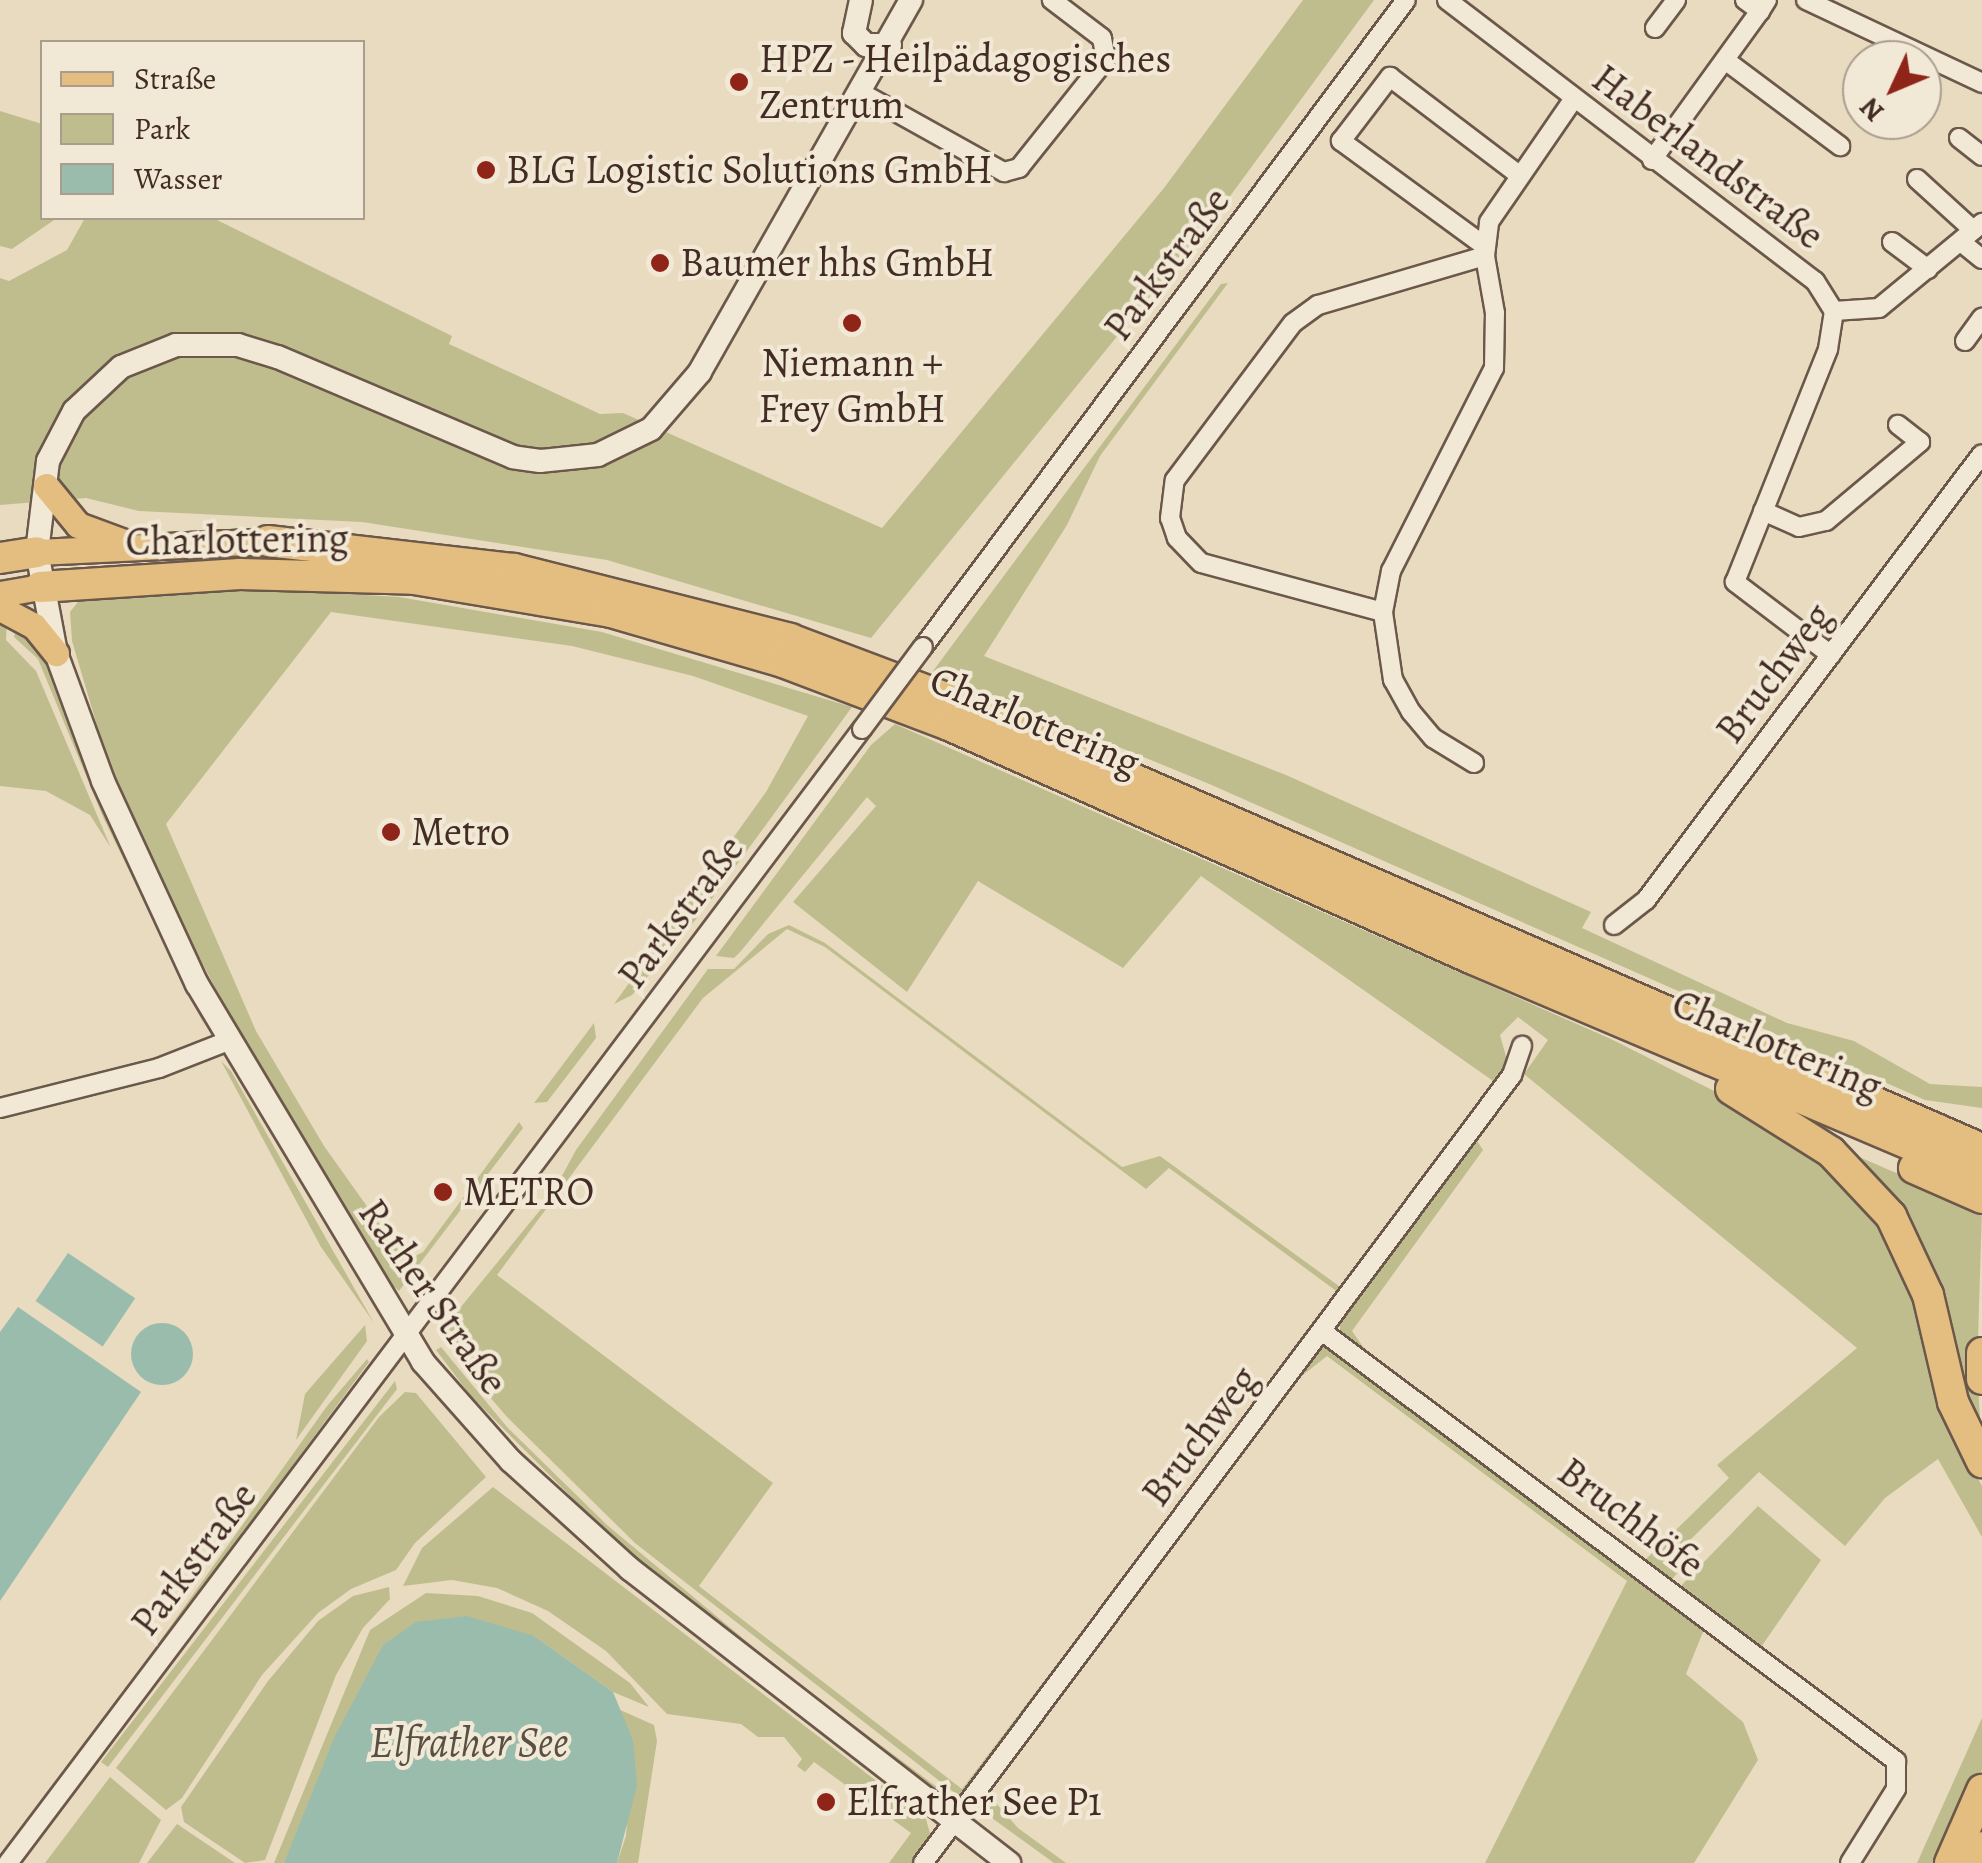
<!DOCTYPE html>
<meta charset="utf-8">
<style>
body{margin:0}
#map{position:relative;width:1982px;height:1863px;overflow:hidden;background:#e9dbc0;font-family:Alegreya,serif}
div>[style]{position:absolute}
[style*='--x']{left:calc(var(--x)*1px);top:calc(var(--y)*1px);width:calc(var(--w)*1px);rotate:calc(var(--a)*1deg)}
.green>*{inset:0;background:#bfbd8d}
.water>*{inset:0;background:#99bcac;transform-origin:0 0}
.round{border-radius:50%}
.roads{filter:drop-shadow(2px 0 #6c584a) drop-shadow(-2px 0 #6c584a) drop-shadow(0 2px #6c584a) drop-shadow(0 -2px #6c584a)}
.street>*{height:18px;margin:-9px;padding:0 9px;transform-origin:9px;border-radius:9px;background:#f1e8d6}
.secondary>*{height:22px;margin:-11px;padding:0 11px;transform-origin:11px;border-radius:11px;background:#f1e8d6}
.primary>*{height:25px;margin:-12.5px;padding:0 12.5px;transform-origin:12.5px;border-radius:12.5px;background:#e4be80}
.highway>*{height:30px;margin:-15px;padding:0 15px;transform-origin:15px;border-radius:15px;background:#e4be80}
.bridges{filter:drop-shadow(2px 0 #6c584a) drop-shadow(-2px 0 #6c584a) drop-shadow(0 2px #6c584a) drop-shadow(0 -2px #6c584a)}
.street-bridge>*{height:18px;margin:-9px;padding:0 9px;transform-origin:9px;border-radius:9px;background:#f1e8d6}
.dots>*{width:28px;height:28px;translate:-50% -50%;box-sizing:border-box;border:5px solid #f1e8d6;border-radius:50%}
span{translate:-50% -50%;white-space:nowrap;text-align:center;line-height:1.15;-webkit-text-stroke:8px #f1e8d6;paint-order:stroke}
.poi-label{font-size:40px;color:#432c23}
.left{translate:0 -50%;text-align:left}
.street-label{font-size:40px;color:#432c23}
.water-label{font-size:42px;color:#585045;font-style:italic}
.legend{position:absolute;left:40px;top:40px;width:325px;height:180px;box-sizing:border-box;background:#f1e8d6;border:2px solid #ab9d8e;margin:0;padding:12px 18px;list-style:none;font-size:30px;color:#432c23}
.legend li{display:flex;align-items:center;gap:20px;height:50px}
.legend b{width:50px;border:2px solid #ab9d8e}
.north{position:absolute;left:1842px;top:40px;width:100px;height:100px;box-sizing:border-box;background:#f1e8d6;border:2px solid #ab9d8e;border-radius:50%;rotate:226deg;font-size:28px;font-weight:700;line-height:40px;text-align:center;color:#432c23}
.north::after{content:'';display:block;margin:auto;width:35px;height:45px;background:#8f2418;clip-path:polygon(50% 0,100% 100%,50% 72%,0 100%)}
</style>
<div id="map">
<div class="green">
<div style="clip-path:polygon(1303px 0,1374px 0,1217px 214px,871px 638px,607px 560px,362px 522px,139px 511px,86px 498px,0 505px,0 278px,9px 281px,67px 250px,85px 218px,213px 218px,452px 336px,449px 344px,600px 414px,623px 413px,882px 528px,1164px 188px)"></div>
<div style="clip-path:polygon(0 111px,42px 124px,42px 218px,57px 218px,12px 249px,0 246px)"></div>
<div style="clip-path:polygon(1228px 283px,1100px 456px,1067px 525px,984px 656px,1286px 775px,1591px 912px,1582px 928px,1787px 1023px,1854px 1041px,1930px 1084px,1982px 1087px,1982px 1108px,1925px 1100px,1207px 783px,933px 671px,1221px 284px)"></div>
<div style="clip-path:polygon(254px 584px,259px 589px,399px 597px,602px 632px,852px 707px,703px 911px,632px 995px,614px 1004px,766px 792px,808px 716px,693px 676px,572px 646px,331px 612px,166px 824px,256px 1031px,324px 1146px,406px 1261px,423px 1252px,519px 1122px,523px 1128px,399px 1291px,382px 1276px,287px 1125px,143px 850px,106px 756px,72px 641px,70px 612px,81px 598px)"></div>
<div style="clip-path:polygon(0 617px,7px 619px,6px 640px,36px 671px,111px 848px,90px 815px,46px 791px,0 786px)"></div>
<div style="clip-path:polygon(17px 622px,42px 650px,206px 1029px,103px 817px,38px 659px,14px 637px)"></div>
<div style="clip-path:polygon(895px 724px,1611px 1039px,1732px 1100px,1827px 1164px,1873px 1213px,1912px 1288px,1945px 1416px,1982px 1486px,1982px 1537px,1938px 1459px,1885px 1498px,1845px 1546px,1759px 1472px,1684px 1546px,1691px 1557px,1668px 1584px,1639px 1566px,1729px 1478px,1717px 1465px,1857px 1348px,1524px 1074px,1548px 1040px,1518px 1017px,1500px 1035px,1509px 1067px,1496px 1083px,1201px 876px,1123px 968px,978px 881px,907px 992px,793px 902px,876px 806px,867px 797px,741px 951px,734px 958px,716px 956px,871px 745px)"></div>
<div style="clip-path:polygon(evenodd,789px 925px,825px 943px,1122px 1167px,1160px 1156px,1343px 1289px,960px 1797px,635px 1543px,507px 1417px,458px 1360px,442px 1330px,550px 1198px,576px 1150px,708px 969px,734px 969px,768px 934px,789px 925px,787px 929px,825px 947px,1146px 1189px,1169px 1168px,1339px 1293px,962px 1789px,699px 1586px,773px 1483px,497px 1275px,703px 998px,787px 929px)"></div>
<div style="clip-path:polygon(594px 1023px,596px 1038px,547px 1102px,534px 1103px)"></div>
<div style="clip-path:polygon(221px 1061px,231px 1071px,374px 1323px,321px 1247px)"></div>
<div style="clip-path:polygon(1476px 1139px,1483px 1150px,1352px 1331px,1366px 1351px,1615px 1540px,1340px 1333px,1340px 1315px)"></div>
<div style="clip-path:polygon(1843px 1150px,1982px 1210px,1977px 1372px,1982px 1447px,1951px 1363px)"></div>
<div style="clip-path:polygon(365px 1325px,367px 1341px,296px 1440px,305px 1394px)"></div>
<div style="clip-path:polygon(1333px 1343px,1705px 1627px,1686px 1674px,1743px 1722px,1758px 1760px,1694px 1863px,1485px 1863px,1627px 1581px,1327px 1356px,1298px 1379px,987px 1793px,1018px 1828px,1066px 1863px,1054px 1863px,974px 1805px,1320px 1344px)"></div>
<div style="clip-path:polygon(441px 1347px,507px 1427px,607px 1525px,792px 1679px,953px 1799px,939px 1795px,691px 1605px,608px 1534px,470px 1395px,436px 1350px)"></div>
<div style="clip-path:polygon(367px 1359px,369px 1362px,86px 1745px,327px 1406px)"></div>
<div style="clip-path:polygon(395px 1381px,397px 1389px,108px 1767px,101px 1762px)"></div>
<div style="clip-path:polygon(405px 1392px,416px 1393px,486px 1477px,415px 1543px,396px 1570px,351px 1589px,318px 1613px,262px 1675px,182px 1798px,166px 1810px,116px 1768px,379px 1417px)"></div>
<div style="clip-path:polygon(493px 1487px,926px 1819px,931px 1837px,912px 1863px,889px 1863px,911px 1833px,814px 1762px,805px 1772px,797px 1766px,802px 1759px,784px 1737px,758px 1737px,741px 1724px,667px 1714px,606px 1651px,548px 1611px,497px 1588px,452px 1580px,403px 1586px,422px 1548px)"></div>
<div style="clip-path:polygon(1758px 1506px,1821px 1560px,1757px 1653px,1675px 1592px)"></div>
<div style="clip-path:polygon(389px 1587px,390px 1599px,363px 1628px,336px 1675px,265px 1860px,245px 1863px,184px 1822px,181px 1807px,268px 1681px,318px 1621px,353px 1596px)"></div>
<div style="clip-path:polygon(426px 1593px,478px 1596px,532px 1613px,630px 1683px,649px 1707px,613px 1692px,534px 1636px,383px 1645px,284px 1863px,274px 1863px,370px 1630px)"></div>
<div style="clip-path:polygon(618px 1709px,654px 1725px,657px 1741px,638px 1863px,617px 1863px,626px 1836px,633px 1740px)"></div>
<div style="clip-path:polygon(1982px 1718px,1982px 1770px,1942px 1863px,1917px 1863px)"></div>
<div style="clip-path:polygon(110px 1777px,161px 1820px,139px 1863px,45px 1863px)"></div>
<div style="clip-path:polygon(177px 1824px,235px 1863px,147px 1863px)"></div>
</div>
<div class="water">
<div style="left:68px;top:1253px;width:81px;height:58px;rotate:34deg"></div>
<div style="clip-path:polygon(18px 1307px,141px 1392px,0 1601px,0 1332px)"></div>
<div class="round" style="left:131px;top:1323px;width:62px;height:62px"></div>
<div style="clip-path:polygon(467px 1616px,534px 1636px,613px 1692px,633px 1740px,637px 1785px,617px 1863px,284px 1863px,334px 1738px,383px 1645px,416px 1622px)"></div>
</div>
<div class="roads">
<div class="street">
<div style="--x:1447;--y:0;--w:463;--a:37.4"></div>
<div style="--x:1815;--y:281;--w:36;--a:58"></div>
<div style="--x:1745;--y:0;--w:19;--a:36"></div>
<div style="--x:1760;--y:11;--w:13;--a:-58"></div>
<div style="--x:1806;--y:0;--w:195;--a:25.2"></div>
<div style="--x:1655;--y:28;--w:35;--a:-53"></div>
<div style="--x:1725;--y:60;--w:144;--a:36.8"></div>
<div style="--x:860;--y:92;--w:165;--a:29.1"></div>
<div style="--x:1004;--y:172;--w:16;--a:-15"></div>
<div style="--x:1019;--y:168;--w:139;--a:-51.4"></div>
<div style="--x:1106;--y:59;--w:21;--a:-101"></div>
<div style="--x:1102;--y:38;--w:63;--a:-142.8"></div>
<div style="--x:1959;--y:138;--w:29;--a:38"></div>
<div style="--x:1652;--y:160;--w:184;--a:-54.1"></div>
<div style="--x:1917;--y:179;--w:76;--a:42.3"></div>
<div style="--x:1892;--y:242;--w:45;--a:36.9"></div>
<div style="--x:1961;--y:242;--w:27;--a:39"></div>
<div style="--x:1486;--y:247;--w:180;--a:-143.8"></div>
<div style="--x:1341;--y:141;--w:81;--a:-52.6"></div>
<div style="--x:1390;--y:77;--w:161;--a:37.2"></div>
<div style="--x:1834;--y:311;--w:45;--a:-3.8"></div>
<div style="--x:1879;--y:308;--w:134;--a:-39.5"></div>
<div style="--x:1965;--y:341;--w:29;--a:-54"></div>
<div style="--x:1763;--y:511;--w:39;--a:24"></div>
<div style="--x:1799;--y:527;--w:28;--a:-13"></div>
<div style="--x:1826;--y:521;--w:123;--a:-40"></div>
<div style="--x:1920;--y:442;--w:28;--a:-142"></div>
<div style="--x:1383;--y:612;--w:188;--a:-164.9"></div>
<div style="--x:1201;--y:563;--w:35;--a:-134"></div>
<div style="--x:1177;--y:538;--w:21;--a:-109"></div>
<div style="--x:1170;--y:518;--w:38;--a:-83"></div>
<div style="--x:1175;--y:480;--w:196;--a:-53.1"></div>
<div style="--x:1293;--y:323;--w:31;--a:-36"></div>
<div style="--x:1318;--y:305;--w:174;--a:-16.4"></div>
<div style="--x:923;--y:647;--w:807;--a:-53.26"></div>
<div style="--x:1831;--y:655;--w:121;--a:-142.8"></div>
<div style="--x:1735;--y:582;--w:251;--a:-68.2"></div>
<div style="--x:1828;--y:349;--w:38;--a:-81"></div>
<div style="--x:1474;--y:763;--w:48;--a:-148.6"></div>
<div style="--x:1433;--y:738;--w:34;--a:-130"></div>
<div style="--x:1411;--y:712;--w:37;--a:-119"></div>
<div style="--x:1393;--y:680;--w:69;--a:-98.4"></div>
<div style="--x:1383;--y:612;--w:42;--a:-79"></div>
<div style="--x:1391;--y:571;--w:228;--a:-63.1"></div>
<div style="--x:1494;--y:368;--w:55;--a:-89"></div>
<div style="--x:1495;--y:313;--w:58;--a:-100"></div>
<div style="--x:1485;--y:256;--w:34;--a:-83"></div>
<div style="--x:1489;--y:222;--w:148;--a:-55.5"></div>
<div style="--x:1614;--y:925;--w:41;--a:-38"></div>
<div style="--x:1646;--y:900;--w:558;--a:-53.01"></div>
<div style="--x:0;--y:1108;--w:164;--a:-14.1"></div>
<div style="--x:159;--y:1068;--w:74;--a:-21.4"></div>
<div style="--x:1323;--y:1332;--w:716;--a:36.82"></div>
<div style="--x:1896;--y:1761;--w:28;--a:90"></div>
<div style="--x:1896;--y:1789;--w:87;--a:121.9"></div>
<div style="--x:8;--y:1863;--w:1420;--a:-53.02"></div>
<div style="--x:923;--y:1863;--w:984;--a:-53.22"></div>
<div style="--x:1512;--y:1075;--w:31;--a:-71"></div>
</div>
<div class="secondary">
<div style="--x:861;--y:0;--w:34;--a:102"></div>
<div style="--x:854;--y:33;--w:17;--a:45"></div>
<div style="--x:866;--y:45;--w:24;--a:0"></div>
<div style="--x:911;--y:0;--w:428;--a:119.6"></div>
<div style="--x:700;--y:372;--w:75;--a:130.7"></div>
<div style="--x:651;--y:429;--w:59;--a:153.9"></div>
<div style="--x:598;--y:455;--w:58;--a:174.1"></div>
<div style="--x:540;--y:461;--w:27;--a:-172"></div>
<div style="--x:513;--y:457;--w:256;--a:-157"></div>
<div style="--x:277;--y:357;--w:41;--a:-162.9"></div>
<div style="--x:238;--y:345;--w:62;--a:180"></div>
<div style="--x:176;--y:345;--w:59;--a:158.2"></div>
<div style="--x:121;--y:367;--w:64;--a:136.9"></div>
<div style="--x:74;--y:411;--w:56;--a:117.5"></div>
<div style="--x:48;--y:461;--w:92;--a:96.9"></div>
<div style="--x:37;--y:552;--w:103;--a:79.3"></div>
<div style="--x:56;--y:653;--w:136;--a:69.8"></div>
<div style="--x:103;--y:781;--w:224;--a:65.2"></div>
<div style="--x:197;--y:984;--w:440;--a:59.1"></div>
<div style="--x:423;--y:1362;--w:132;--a:48.4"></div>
<div style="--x:511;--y:1461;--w:161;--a:42.2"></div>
<div style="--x:630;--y:1569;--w:480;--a:37.8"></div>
</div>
<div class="primary">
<div style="--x:46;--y:486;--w:50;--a:50.6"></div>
<div style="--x:78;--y:525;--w:49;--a:20.3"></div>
<div style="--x:37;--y:552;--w:231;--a:-2.7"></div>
<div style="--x:0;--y:594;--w:41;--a:-9.9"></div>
<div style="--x:0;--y:608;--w:38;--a:28"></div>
<div style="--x:34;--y:626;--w:35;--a:51"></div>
</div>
<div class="highway">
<div style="--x:268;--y:541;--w:248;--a:6.5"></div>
<div style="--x:514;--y:569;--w:285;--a:14.2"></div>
<div style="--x:790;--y:639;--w:181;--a:20.7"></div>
<div style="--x:959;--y:703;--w:1116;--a:23.56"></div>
<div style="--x:0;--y:558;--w:37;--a:-9"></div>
<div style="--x:40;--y:587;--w:200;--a:-3.7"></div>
<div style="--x:240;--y:574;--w:174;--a:1.6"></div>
<div style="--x:414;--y:579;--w:200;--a:9.5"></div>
<div style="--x:611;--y:612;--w:179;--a:16.2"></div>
<div style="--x:783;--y:662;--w:178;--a:20.8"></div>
<div style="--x:949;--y:725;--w:574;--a:24.06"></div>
<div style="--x:1473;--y:959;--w:553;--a:22.99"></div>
<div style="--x:1731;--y:1089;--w:118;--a:32.2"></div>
<div style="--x:1831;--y:1152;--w:88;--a:46.8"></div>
<div style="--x:1891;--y:1216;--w:87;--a:64.9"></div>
<div style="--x:1928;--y:1295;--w:110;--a:76.8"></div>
<div style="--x:1953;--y:1402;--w:67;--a:64.2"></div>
<div style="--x:1914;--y:1168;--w:74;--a:23.8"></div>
<div style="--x:1982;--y:1353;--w:26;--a:90"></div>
<div style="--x:1950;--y:1863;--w:80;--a:-66.3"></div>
<div style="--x:1973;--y:1863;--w:18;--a:-61"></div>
</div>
</div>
<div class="bridges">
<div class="street-bridge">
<div style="--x:862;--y:729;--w:102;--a:-53.4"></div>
</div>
</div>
<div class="dots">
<div style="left:739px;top:82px;background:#8f2418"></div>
<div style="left:486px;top:170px;background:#8f2418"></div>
<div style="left:660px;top:263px;background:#8f2418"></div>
<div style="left:852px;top:323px;background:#8f2418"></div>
<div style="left:391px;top:832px;background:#8f2418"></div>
<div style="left:443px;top:1192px;background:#8f2418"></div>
<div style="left:826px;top:1802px;background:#8f2418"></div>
</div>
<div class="poi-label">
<span class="left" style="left:759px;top:82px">HPZ - Heilpädagogisches<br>Zentrum</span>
<span class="left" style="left:506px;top:170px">BLG Logistic Solutions GmbH</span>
<span class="left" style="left:680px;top:263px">Baumer hhs GmbH</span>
<span style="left:852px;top:386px">Niemann +<br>Frey GmbH</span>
<span class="left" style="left:411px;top:832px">Metro</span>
<span class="left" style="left:463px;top:1192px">METRO</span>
<span class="left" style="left:846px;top:1802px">Elfrather See P1</span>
</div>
<div class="street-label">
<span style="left:1708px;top:157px;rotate:37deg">Haberlandstraße</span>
<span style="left:1167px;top:264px;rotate:-53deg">Parkstraße</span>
<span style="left:237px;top:540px;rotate:-1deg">Charlottering</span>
<span style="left:1774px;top:673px;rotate:-53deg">Bruchweg</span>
<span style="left:1035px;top:721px;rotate:23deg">Charlottering</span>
<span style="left:681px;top:912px;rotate:-53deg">Parkstraße</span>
<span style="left:1777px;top:1045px;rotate:23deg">Charlottering</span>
<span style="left:433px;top:1297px;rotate:55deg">Rather Straße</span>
<span style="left:1200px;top:1436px;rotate:-53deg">Bruchweg</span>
<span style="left:1631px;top:1518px;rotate:37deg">Bruchhöfe</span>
<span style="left:194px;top:1559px;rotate:-53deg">Parkstraße</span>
</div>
<div class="water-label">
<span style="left:469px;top:1742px">Elfrather See</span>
</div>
<ul class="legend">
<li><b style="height:12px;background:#e4be80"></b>Straße</li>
<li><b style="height:28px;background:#bfbd8d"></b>Park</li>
<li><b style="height:28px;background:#99bcac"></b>Wasser</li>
</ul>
<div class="north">N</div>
</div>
